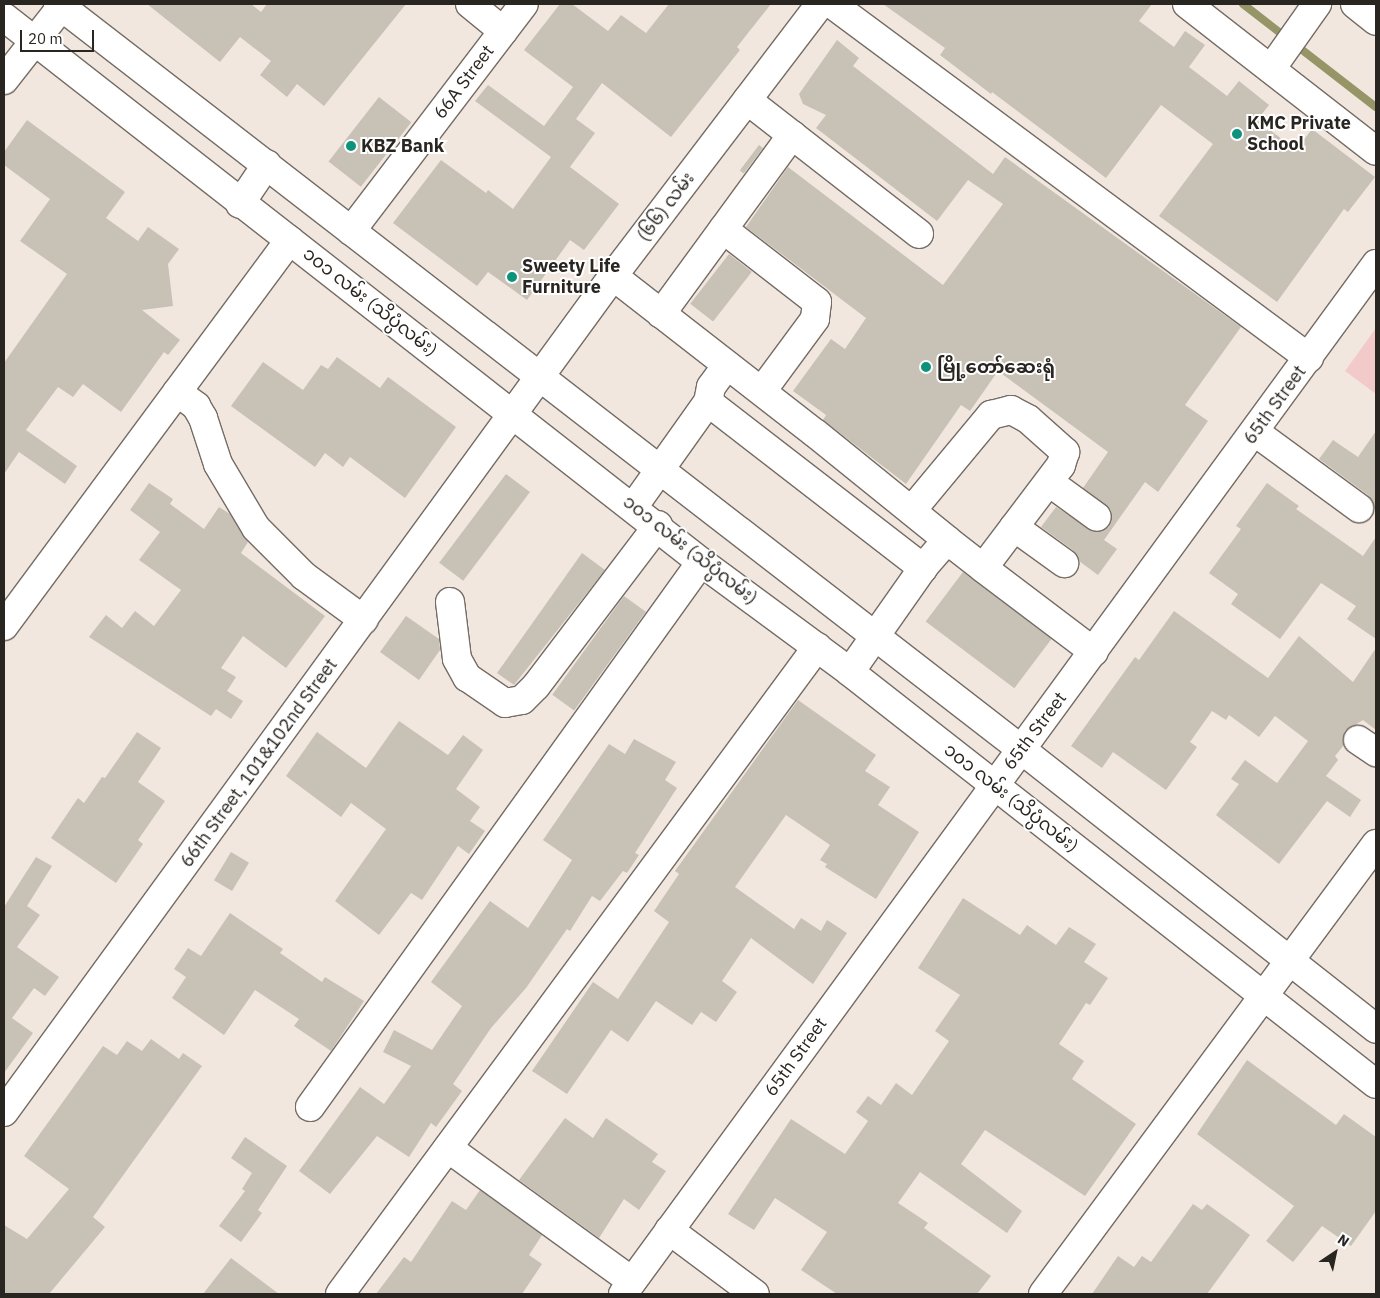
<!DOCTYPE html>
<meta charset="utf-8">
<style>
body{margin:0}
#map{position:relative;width:1380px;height:1298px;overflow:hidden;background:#f2e7de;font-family:"IBM Plex Sans","Noto Sans Myanmar",sans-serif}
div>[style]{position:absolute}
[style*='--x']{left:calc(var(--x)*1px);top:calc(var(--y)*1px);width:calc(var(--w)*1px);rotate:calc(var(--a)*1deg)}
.green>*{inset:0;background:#f2caca}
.stream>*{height:8px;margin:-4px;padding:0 4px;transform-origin:4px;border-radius:4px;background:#959567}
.building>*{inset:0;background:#c7c1b6;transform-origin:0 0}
.roads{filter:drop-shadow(1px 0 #756c64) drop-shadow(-1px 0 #756c64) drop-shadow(0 1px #756c64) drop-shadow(0 -1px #756c64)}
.minor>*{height:28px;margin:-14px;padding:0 14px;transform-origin:14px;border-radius:14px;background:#fff}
.major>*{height:28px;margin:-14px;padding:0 14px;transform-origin:14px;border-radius:14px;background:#fff}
.dots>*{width:14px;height:14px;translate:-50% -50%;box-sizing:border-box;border:2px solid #fff;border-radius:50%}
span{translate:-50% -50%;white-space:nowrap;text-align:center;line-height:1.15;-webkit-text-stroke:4px #fff;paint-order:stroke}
.street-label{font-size:18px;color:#292521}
.poi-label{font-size:18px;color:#292521;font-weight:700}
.left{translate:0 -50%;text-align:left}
.frame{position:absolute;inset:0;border:5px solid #292521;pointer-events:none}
.north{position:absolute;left:1310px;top:1228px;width:50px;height:50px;-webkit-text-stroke:4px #fff;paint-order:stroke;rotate:34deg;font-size:14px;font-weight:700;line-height:20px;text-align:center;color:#292521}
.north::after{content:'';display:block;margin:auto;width:18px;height:22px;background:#292521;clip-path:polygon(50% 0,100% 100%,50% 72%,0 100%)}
.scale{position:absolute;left:20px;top:30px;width:74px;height:22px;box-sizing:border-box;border:2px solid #292521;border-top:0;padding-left:6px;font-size:15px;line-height:18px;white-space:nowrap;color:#292521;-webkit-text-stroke:4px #fff;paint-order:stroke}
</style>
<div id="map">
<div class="green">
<div style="clip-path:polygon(1376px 328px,1376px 394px,1345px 371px)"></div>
</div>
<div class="stream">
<div style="--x:1243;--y:4;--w:168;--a:37.8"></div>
</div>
<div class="building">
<div style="clip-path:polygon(147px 4px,251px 4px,261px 12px,267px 4px,406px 4px,324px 106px,297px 84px,287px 97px,260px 75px,271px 61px,240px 37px,220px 62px)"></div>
<div style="clip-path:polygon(560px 4px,572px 4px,608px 31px,621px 15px,646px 33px,669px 4px,771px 4px,737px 47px,740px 50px,671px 137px,602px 83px,576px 119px,595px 133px,570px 167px,619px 204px,584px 250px,570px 240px,527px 300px,488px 272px,477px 286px,393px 223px,441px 160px,486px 193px,488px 190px,513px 209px,551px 157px,475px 101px,488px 85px,544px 126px,573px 87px,524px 50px)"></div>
<div style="clip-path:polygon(883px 4px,1152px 4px,1139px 21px,1174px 47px,1185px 31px,1205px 45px,1189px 67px,1227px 96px,1239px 81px,1269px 105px,1257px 120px,1296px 150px,1312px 129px,1375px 177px,1348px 212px,1344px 209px,1277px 302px,1159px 216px,1213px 144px,1161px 105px,1106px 178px,992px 92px,991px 94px,940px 55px,945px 48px)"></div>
<div style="clip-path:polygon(837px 40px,859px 58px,853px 66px,993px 174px,1005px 157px,1241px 327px,1185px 405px,1208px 421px,1158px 492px,1145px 482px,1104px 540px,1117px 549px,1098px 575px,1079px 561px,1073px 550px,1041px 527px,1056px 507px,1095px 532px,1109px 527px,1111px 510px,1083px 488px,1108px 452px,998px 371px,970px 411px,961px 405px,906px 484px,823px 420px,826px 415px,793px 391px,831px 339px,845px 349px,866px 318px,746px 227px,788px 167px,943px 285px,1003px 204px,968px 180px,937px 221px,816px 128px,826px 115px,803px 104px,799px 94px)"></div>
<div style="left:379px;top:97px;width:41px;height:82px;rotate:38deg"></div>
<div style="clip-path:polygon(27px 120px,125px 192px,106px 218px,138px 241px,148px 227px,179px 249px,168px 264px,173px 306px,142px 310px,180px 340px,168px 355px,164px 352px,121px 412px,83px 384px,73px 397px,58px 387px,26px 430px,77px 466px,65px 484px,19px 452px,4px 474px,4px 363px,67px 274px,20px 241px,50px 199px,4px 165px,4px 152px)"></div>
<div style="left:759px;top:145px;width:5px;height:32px;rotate:37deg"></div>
<div style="left:729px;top:254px;width:29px;height:63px;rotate:38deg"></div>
<div style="clip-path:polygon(337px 357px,380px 388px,388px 377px,456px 427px,405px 498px,350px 457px,343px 467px,325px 453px,315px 467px,231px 406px,263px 362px,303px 390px,321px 365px,328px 369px)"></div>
<div style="clip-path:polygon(1376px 431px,1376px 512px,1368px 495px,1319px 459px,1333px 440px,1358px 457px)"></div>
<div style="left:506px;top:474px;width:30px;height:111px;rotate:37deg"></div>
<div style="clip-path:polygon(149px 483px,173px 499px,170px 504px,204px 529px,219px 507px,230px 514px,248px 542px,241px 553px,325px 616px,286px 668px,243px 636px,221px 668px,236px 677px,227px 691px,243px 701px,231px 719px,216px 709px,211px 716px,89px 637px,106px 615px,122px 628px,135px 611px,154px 626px,181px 590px,139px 560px,160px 532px,130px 510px)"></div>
<div style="clip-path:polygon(1267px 483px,1299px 506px,1296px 509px,1363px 556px,1376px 537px,1376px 639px,1347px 619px,1356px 606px,1321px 583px,1280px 639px,1231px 604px,1238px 594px,1209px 573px,1241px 529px,1236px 526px)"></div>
<div style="clip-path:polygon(582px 553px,605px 570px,514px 685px,497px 673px)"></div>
<div style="left:963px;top:572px;width:111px;height:62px;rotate:37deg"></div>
<div style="left:624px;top:596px;width:27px;height:122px;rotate:36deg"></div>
<div style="clip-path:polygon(1174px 611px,1268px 678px,1299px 636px,1353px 682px,1376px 648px,1376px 730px,1363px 720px,1345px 731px,1344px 745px,1335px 756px,1338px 760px,1326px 776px,1361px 800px,1350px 817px,1327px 801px,1279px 864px,1216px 815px,1239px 784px,1231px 779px,1245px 760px,1277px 783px,1308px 741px,1275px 716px,1259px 737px,1229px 715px,1226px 720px,1212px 711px,1190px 742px,1197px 747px,1166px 790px,1113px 752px,1102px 768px,1071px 746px,1135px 657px,1139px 660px)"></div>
<div style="clip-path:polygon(406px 616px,439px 639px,440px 650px,419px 680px,380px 652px)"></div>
<div style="clip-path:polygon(798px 700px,876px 755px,865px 771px,890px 787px,878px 805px,919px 832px,876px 899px,825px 867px,827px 864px,820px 860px,830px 845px,786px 815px,735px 887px,794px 929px,801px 918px,821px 931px,827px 920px,847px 933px,813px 984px,751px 938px,722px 981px,737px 992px,716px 1022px,701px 1012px,692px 1025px,656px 1001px,628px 1042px,611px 1030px,567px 1094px,532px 1071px,593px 982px,618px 999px,669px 922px,654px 911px,679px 874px,675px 871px)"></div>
<div style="clip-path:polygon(399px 721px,448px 755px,463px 735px,483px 750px,456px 789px,480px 807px,470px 821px,485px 831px,469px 854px,458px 846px,422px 900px,411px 893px,379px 935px,335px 901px,386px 829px,351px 803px,341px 817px,286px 776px,317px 732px,366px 768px)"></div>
<div style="clip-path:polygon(137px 732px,161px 748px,138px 782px,165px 801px,138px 840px,143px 844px,116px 883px,51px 838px,78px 798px,84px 803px,102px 777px,105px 778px)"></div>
<div style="clip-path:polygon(634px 739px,676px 762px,665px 780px,677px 788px,635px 853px,639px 855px,627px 873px,623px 871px,600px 901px,592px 896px,570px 931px,567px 929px,526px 988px,491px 1028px,453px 1084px,462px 1091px,436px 1127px,431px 1123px,409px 1157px,377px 1136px,330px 1194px,299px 1171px,360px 1087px,384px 1104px,411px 1066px,383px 1052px,394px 1030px,432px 1050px,462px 1006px,431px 982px,490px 901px,528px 928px,572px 860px,543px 840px,609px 744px,625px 754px)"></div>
<div style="left:231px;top:852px;width:21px;height:33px;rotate:31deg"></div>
<div style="clip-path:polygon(36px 857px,52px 866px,27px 906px,40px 915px,17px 947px,59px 977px,45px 996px,34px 988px,12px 1018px,33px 1033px,4px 1073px,4px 907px)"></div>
<div style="clip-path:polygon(963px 898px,1020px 935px,1027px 925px,1056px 945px,1069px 927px,1096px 944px,1084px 962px,1108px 978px,1090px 1005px,1086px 1003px,1059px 1044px,1084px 1061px,1072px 1079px,1136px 1124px,1085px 1196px,985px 1130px,961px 1164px,1022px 1211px,1007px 1233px,920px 1172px,898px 1203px,928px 1223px,924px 1228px,991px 1276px,977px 1294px,837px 1294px,801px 1270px,827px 1232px,775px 1198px,754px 1230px,728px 1214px,791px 1119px,845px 1154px,868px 1121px,856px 1112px,868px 1096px,881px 1105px,896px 1083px,912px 1095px,949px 1041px,935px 1031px,960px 995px,918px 968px)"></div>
<div style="clip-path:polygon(230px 913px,283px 949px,280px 953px,322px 982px,325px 977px,364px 1001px,331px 1051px,294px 1026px,299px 1019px,255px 990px,224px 1035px,172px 998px,186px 977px,174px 969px,188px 948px,201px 956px)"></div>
<div style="clip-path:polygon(151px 1039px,179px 1059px,183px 1053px,202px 1066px,93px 1217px,105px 1227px,49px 1294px,4px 1294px,4px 1225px,27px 1239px,69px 1189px,24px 1156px,103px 1046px,117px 1055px,127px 1041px,142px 1051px)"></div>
<div style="clip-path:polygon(1247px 1060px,1336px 1125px,1344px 1114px,1376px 1137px,1376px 1211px,1351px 1246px,1322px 1226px,1293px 1262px,1266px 1241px,1294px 1206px,1197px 1134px)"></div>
<div style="clip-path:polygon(565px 1118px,593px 1138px,606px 1118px,658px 1154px,652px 1162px,666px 1171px,639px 1210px,624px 1199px,599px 1238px,519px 1180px)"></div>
<div style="clip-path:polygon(245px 1137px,287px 1166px,258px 1210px,262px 1213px,241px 1242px,219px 1226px,245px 1191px,242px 1189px,252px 1173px,231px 1158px)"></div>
<div style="clip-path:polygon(480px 1190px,542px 1235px,529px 1255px,542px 1264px,522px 1294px,376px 1294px,404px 1257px,411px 1262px,452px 1201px,466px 1210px)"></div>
<div style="clip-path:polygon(1193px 1204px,1202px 1210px,1207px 1204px,1250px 1235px,1207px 1294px,1092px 1294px,1118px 1256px,1134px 1267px,1142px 1256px,1151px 1262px)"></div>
<div style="clip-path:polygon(231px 1258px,279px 1294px,203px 1294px)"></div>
</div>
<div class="roads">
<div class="minor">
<div style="--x:470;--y:4;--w:43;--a:39.3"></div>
<div style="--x:832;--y:4;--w:594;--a:36.58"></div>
<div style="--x:1187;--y:4;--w:239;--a:37.9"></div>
<div style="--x:1355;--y:4;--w:27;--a:39"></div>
<div style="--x:1271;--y:69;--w:80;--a:-54.7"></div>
<div style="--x:4;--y:80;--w:94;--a:-51.9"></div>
<div style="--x:747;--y:100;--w:218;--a:37.9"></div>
<div style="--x:723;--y:229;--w:119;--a:37.8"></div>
<div style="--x:817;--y:302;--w:17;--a:97"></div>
<div style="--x:815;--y:319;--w:89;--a:126.4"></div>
<div style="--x:351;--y:231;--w:285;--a:-52.7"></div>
<div style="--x:613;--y:276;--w:256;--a:37.9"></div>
<div style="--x:815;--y:433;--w:170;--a:39"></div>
<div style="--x:661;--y:314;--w:222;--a:-53.8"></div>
<div style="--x:727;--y:365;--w:27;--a:126"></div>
<div style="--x:711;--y:387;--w:15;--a:101"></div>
<div style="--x:708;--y:402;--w:272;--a:37.7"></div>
<div style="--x:923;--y:568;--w:127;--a:125.1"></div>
<div style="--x:177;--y:392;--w:24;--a:36"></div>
<div style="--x:196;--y:406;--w:14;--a:60"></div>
<div style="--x:203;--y:418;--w:48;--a:71.9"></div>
<div style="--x:218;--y:464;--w:74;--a:59.3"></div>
<div style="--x:256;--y:528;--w:68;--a:45"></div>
<div style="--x:304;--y:576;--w:74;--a:36.3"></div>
<div style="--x:1255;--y:432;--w:129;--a:36.2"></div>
<div style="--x:1049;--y:482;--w:59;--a:36.1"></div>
<div style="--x:634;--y:506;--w:128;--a:-54.6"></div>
<div style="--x:912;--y:510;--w:124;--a:-50.3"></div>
<div style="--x:991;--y:415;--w:21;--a:-14"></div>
<div style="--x:1011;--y:410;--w:19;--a:28"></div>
<div style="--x:1028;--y:419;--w:50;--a:41.7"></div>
<div style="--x:1065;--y:452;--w:14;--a:107"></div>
<div style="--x:1061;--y:465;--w:129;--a:127.1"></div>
<div style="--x:983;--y:568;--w:46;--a:-142.1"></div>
<div style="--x:947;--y:540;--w:37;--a:131"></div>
<div style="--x:1014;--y:527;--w:62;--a:35.8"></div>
<div style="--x:983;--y:568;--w:139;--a:37.1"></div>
<div style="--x:450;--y:602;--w:57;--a:83"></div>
<div style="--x:457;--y:659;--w:21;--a:61"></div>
<div style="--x:467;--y:677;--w:46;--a:34.4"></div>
<div style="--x:505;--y:703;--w:17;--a:-10"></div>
<div style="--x:522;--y:700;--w:20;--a:-45"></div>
<div style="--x:536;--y:686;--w:202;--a:-52.8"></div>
<div style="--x:4;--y:626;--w:480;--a:-53.5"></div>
<div style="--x:1358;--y:740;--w:22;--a:34"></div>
<div style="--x:310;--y:1107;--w:671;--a:-54.34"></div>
<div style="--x:4;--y:1112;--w:1034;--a:-53.93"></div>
<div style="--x:613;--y:276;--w:342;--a:-52.7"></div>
<div style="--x:448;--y:1148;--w:227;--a:35.9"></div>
<div style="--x:669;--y:1230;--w:107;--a:36.7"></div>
<div style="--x:340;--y:1294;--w:804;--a:-53.6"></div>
<div style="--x:623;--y:1294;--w:1276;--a:-53.83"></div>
<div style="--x:1043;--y:1294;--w:560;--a:-53.5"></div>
</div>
<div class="major">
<div style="--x:58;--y:4;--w:1219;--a:37.73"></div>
<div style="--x:1022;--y:750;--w:451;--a:38.2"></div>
<div style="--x:4;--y:17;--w:885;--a:38.02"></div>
<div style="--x:701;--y:562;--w:185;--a:36.4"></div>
<div style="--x:850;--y:672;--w:668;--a:38.07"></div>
<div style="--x:240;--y:204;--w:48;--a:-56"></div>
</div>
</div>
<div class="dots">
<div style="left:1237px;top:134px;background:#0d927c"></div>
<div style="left:351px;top:146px;background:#0d927c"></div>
<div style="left:512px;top:277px;background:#0d927c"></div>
<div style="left:926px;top:367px;background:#0d927c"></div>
</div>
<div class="street-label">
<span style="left:464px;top:82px;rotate:-53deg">66A Street</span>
<span style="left:666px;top:207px;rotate:-53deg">(၆၆) လမ်း</span>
<span style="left:370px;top:302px;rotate:38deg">၁၀၁ လမ်း (သိပ္ပံလမ်း)</span>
<span style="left:1275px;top:405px;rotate:-54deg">65th Street</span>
<span style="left:690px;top:550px;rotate:38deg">၁၀၁ လမ်း (သိပ္ပံလမ်း)</span>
<span style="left:1035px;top:731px;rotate:-53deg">65th Street</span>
<span style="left:259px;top:763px;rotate:-54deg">66th Street, 101&amp;102nd Street</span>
<span style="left:1011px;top:798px;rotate:38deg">၁၀၁ လမ်း (သိပ္ပံလမ်း)</span>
<span style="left:796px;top:1057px;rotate:-54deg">65th Street</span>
</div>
<div class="poi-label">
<span class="left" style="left:1247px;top:134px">KMC Private<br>School</span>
<span class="left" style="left:361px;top:146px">KBZ Bank</span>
<span class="left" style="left:522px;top:277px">Sweety Life<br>Furniture</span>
<span class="left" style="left:937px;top:367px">မြို့တော်ဆေးရုံ</span>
</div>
<div class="frame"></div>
<div class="north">N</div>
<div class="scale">20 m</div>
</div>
